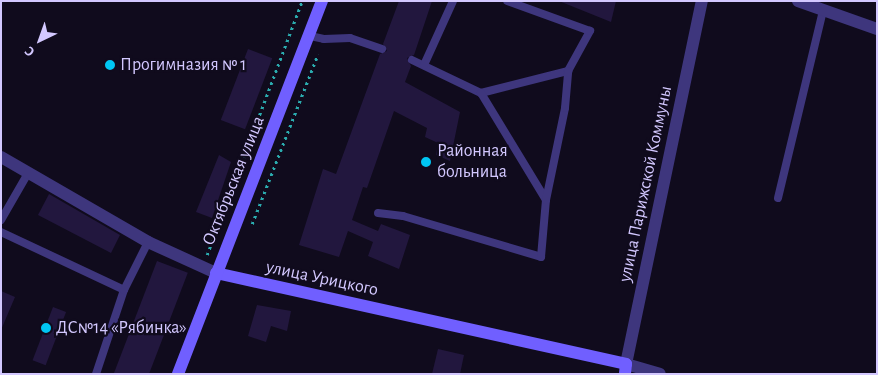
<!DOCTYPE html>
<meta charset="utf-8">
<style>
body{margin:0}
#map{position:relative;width:878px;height:375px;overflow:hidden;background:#100b1d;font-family:"Alegreya Sans",sans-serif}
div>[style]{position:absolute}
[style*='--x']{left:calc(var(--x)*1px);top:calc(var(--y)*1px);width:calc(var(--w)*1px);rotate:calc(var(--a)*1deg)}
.building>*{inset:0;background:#22173e;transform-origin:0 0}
.path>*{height:2.5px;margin-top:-1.25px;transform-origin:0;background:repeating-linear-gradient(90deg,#2bacaf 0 2.5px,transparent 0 6.5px)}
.service>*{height:8px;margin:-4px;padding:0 4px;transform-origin:4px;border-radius:4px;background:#3e367d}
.minor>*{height:12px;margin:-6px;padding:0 6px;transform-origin:6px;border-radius:6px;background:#3e367d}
.tertiary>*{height:12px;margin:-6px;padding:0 6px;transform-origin:6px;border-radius:6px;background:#3e367d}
.secondary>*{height:12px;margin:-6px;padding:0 6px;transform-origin:6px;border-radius:6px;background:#705fff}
.dots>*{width:14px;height:14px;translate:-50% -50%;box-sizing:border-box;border:2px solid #100b1d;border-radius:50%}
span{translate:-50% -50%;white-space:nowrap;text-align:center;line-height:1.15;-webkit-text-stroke:4.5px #100b1d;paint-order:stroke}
.poi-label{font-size:18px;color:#d3c8ff}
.left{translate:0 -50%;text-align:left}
.street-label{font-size:18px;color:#d3c8ff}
.frame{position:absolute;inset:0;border:2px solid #d3c8ff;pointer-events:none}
.north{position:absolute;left:15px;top:15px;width:50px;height:50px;-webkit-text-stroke:4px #100b1d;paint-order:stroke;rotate:222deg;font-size:14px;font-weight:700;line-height:20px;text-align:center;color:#d3c8ff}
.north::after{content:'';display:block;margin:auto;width:18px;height:22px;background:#d3c8ff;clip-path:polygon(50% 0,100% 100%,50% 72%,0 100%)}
</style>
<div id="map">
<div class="building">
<div style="clip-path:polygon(399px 1px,432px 1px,414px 55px,407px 58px,411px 66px,405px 82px,460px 112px,450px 161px,436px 155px,438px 143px,425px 137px,427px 128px,394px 111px,367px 188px,363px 187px,352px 220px,378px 231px,381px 224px,410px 235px,399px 269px,368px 256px,373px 242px,348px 231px,339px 257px,299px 245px,323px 169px,336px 174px,380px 54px,387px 51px,383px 44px)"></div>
<div style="clip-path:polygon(559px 1px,616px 1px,611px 22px)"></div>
<div style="left:248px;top:49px;width:26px;height:76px;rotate:21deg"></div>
<div style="clip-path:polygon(219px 155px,231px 162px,212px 218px,196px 212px)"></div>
<div style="clip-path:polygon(49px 194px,120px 235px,111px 253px,38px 215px)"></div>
<div style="left:157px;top:261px;width:33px;height:121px;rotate:21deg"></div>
<div style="clip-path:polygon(1px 291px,15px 297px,1px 330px)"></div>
<div style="clip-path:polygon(257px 305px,291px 311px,287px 331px,271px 326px,266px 342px,248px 336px)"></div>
<div style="left:53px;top:307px;width:14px;height:57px;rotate:21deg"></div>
<div style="clip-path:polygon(438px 349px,464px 355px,460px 374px,432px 374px)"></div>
</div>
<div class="path">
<div style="--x:252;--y:224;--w:182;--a:-68.8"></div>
<div style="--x:207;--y:255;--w:271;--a:-69.5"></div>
</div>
<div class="service">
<div style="--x:310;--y:36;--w:14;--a:12"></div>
<div style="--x:324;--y:39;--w:26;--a:-2"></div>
<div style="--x:350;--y:38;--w:34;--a:19"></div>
<div style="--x:412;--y:60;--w:76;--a:25.6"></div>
<div style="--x:481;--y:93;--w:90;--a:-14.2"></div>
<div style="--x:568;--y:71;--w:46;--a:-61.2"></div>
<div style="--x:590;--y:31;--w:88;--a:-160.1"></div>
<div style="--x:424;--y:65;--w:70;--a:-65.6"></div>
<div style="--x:481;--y:93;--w:125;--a:58.7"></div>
<div style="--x:778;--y:198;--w:193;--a:-76.5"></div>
<div style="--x:378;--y:213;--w:25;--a:7"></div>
<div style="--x:403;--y:216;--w:144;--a:16.5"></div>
<div style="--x:541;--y:257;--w:57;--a:-85"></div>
<div style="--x:546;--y:200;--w:94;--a:-78.3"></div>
<div style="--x:565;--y:108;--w:37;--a:-85"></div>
<div style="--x:1;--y:220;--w:54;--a:-60.1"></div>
<div style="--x:1;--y:232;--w:136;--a:25.2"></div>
<div style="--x:96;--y:374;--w:89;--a:-71.6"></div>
<div style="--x:124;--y:290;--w:54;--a:-63.4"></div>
</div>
<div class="minor">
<div style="--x:626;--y:364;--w:35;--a:16"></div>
</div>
<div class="tertiary">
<div style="--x:798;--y:1;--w:84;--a:19.5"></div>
<div style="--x:1;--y:157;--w:170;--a:30"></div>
<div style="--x:148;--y:242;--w:75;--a:24.5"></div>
<div style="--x:626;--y:364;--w:371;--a:-78.2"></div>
</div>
<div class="secondary">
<div style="--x:216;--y:273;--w:420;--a:12.5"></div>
<div style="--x:626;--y:364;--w:10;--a:96"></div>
<div style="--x:178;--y:374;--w:400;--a:-68.9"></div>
</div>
<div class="dots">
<div style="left:110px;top:65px;background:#00c6f3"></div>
<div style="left:426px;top:162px;background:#00c6f3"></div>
<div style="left:46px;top:328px;background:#00c6f3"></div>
</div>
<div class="poi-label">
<span class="left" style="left:120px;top:65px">Прогимназия № 1</span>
<span class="left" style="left:437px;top:162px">Районная<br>больница</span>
<span class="left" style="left:56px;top:328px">ДС№14 «Рябинка»</span>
</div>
<div class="street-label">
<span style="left:234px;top:181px;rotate:-68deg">Октябрьская улица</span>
<span style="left:646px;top:184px;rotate:-78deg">улица Парижской Коммуны</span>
<span style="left:322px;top:279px;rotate:12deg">улица Урицкого</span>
</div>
<div class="frame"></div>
<div class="north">С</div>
</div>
